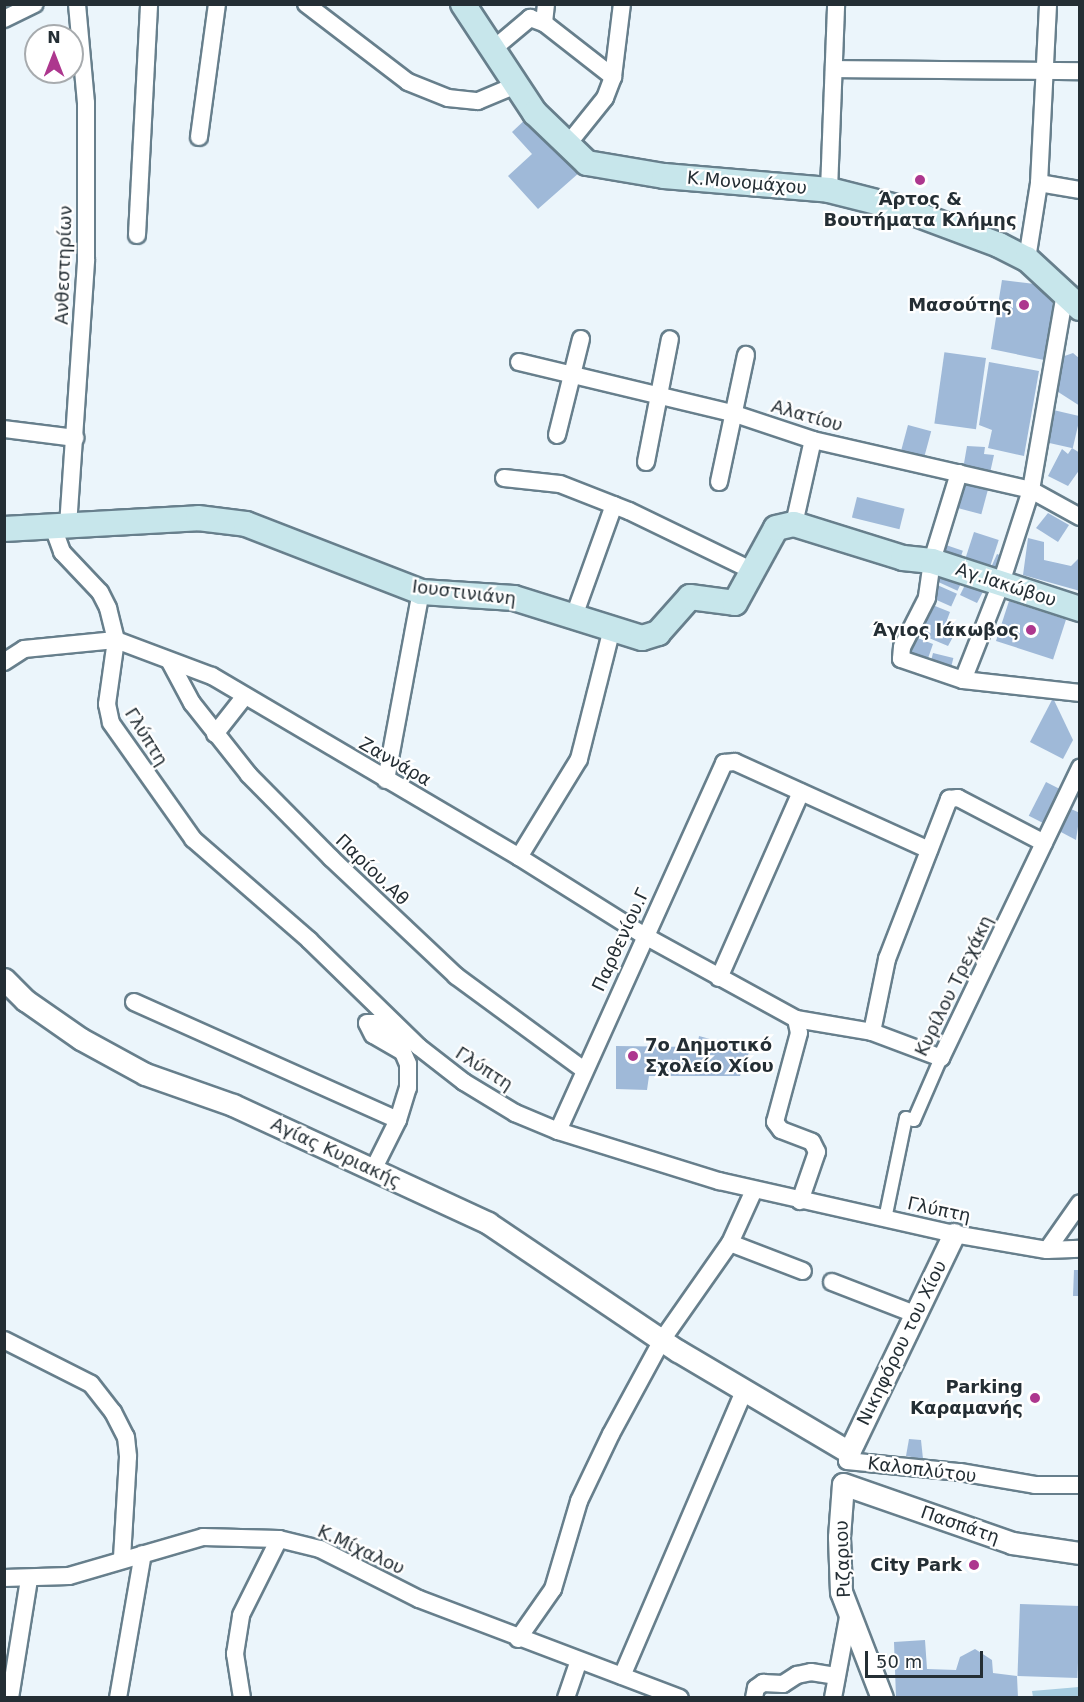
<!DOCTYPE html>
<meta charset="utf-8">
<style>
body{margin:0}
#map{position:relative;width:1084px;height:1702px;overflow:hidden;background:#ebf5fb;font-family:"DejaVu Sans",sans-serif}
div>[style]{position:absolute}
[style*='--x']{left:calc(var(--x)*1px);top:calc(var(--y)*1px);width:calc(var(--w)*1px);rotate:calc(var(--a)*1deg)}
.green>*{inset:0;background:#a6cce0}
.building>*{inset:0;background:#9fb9d8;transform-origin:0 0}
.roads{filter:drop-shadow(2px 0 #677f8c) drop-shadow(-2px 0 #677f8c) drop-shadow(0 2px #677f8c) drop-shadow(0 -2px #677f8c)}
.pedestrian>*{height:12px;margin:-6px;padding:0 6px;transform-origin:6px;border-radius:6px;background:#fff}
.minor>*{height:16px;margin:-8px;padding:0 8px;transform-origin:8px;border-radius:8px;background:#fff}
.tertiary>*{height:21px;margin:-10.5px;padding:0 10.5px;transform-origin:10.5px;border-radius:10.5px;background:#fff}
.secondary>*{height:24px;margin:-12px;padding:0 12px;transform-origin:12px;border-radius:12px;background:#c7e6eb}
.dots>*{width:16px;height:16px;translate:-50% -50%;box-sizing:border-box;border:3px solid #fff;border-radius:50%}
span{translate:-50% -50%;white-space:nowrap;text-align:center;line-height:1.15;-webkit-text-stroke:4.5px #fff;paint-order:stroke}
.street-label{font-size:18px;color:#242e34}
.poi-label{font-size:18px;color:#242e34;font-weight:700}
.right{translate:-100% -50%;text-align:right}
.left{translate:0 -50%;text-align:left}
.frame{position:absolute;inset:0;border:6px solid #242e34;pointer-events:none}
.north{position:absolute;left:24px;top:24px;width:60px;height:60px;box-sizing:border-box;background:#fff;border:2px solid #a7abae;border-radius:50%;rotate:0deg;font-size:16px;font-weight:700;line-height:24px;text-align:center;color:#242e34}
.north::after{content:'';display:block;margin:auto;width:21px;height:27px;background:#ad378e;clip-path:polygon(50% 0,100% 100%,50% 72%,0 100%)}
.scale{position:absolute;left:865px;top:1651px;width:118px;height:27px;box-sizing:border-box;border:3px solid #242e34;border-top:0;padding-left:8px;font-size:18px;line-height:21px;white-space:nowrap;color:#242e34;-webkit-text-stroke:4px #fff;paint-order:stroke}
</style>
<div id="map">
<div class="green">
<div style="clip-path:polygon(1079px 1687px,1079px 1697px,1033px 1697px,1032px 1691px)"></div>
</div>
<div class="building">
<div style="clip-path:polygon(529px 116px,580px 172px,538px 209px,508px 176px,532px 154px,512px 132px)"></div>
<div style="clip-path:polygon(1002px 280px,1035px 284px,1053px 303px,1044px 360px,991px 349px)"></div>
<div style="clip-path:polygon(1073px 353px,1080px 359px,1080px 406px,1052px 388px,1059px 358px)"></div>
<div style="left:986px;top:358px;width:72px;height:42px;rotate:98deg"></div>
<div style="clip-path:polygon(989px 362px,1039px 371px,1024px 456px,988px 448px,992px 430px,979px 425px)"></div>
<div style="left:1049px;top:409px;width:32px;height:33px;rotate:13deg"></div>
<div style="left:908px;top:425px;width:24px;height:27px;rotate:15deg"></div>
<div style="clip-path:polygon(967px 446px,985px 447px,984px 454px,994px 455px,990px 473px,963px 469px)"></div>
<div style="clip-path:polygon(1072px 448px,1080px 453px,1080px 469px,1068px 486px,1048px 476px,1062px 449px,1068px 454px)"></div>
<div style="left:961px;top:482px;width:28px;height:26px;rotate:15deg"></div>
<div style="left:857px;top:497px;width:49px;height:21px;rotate:14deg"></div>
<div style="clip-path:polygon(1048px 513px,1069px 525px,1058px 542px,1036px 528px)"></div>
<div style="left:974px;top:532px;width:26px;height:35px;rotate:18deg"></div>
<div style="clip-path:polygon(1028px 538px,1044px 542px,1044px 560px,1071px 566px,1080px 557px,1080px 591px,1023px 575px)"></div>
<div style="left:943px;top:544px;width:21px;height:13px;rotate:19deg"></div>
<div style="clip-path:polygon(997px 554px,1007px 558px,1000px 578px,989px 572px)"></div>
<div style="left:939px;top:569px;width:26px;height:12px;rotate:25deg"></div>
<div style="clip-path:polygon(967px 581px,985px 588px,977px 603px,960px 595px)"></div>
<div style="left:935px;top:584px;width:24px;height:14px;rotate:24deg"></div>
<div style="left:1009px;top:601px;width:60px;height:42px;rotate:18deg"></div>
<div style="clip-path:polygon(930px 604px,950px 612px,947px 620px,959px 626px,948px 646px,917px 633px)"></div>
<div style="clip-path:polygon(910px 635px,933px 644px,926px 664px,901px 657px)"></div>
<div style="left:933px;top:653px;width:21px;height:15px;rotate:14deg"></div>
<div style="clip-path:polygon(1053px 698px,1073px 740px,1063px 759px,1030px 742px)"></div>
<div style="left:1046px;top:782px;width:16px;height:38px;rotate:27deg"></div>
<div style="clip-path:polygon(1071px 809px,1080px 813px,1076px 840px,1059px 831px)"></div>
<div style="clip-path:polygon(699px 1036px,750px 1050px,740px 1076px,649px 1076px,647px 1090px,616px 1089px,616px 1046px,697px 1047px)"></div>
<div style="clip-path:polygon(1074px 1270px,1080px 1270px,1080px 1296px,1073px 1296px)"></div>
<div style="clip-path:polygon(909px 1439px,921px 1440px,923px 1459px,906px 1456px)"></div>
<div style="left:1020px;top:1604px;width:60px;height:72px;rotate:2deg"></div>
<div style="clip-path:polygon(925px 1640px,927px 1669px,956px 1670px,960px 1657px,975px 1649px,992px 1660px,993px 1673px,1017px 1676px,1018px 1698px,896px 1698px,894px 1642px)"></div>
</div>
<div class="roads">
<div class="pedestrian">
<div style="--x:885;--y:1219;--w:103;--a:-78.3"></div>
<div style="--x:906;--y:1118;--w:8;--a:14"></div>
<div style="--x:914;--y:1120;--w:68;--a:-66.5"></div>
</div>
<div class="minor">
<div style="--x:306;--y:4;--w:128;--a:37.4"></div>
<div style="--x:408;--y:82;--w:43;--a:21.8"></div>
<div style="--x:448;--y:98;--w:30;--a:6"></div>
<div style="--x:478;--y:101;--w:41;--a:-22.8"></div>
<div style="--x:530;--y:18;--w:15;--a:20"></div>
<div style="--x:544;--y:23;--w:88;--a:38"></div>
<div style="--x:4;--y:19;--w:34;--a:-26"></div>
<div style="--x:544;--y:23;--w:19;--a:-84"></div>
<div style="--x:492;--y:50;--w:50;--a:-40.1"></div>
<div style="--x:834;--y:69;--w:246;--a:0.5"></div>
<div style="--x:199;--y:137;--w:134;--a:-82.3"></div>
<div style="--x:568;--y:144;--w:59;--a:-51.2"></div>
<div style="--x:605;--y:98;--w:22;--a:-69"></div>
<div style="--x:613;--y:77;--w:74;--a:-83"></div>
<div style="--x:1039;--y:183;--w:42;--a:9.7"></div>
<div style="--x:829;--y:190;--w:186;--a:-87.8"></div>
<div style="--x:137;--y:235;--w:231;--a:-87"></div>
<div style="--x:1027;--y:259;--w:77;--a:-81"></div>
<div style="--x:1039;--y:183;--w:179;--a:-87.1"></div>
<div style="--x:519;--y:362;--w:222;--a:13.5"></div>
<div style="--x:735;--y:414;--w:82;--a:18.4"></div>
<div style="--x:813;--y:440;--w:224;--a:12.9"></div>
<div style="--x:1031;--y:490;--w:56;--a:28.9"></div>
<div style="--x:4;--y:429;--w:72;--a:7.2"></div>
<div style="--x:557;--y:435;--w:99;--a:-76"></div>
<div style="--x:646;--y:462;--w:125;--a:-79"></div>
<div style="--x:959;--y:473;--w:92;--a:107.1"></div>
<div style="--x:932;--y:561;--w:37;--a:98"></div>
<div style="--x:927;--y:598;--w:55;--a:117"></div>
<div style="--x:902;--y:647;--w:12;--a:95"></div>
<div style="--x:901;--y:659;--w:65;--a:18.7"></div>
<div style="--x:963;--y:680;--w:118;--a:6.3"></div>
<div style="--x:504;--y:478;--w:56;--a:6.1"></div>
<div style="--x:560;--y:484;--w:74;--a:21.4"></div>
<div style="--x:629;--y:511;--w:140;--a:25.8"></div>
<div style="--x:719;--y:482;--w:130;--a:-78"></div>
<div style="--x:794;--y:524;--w:86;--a:-77.3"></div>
<div style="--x:68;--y:526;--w:267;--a:-86.1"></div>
<div style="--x:86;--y:260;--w:157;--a:-90"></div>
<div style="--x:86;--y:103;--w:99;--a:-95.2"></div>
<div style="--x:53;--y:527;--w:27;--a:70"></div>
<div style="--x:62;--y:552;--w:55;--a:46.5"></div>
<div style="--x:100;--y:592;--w:18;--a:63"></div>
<div style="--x:108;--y:608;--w:33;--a:76"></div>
<div style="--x:116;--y:640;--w:65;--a:98"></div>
<div style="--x:107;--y:704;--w:19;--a:78"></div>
<div style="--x:111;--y:723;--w:142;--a:54.7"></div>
<div style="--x:193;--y:839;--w:154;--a:41"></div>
<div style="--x:309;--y:940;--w:153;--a:44.2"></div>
<div style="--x:419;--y:1047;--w:57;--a:37.9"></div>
<div style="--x:464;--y:1082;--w:60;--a:31.3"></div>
<div style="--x:515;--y:1113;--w:47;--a:22.7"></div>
<div style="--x:558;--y:1131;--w:169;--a:17.3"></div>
<div style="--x:719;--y:1181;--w:241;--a:12.7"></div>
<div style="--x:954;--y:1234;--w:94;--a:9.8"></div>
<div style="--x:1047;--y:1250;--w:33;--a:-2"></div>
<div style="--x:574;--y:616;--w:118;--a:-70.2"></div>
<div style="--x:4;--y:662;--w:24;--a:-33"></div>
<div style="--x:24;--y:649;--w:92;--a:-5.6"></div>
<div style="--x:116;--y:640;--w:103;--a:20.6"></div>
<div style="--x:212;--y:676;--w:356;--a:30.5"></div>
<div style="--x:519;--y:857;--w:149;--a:32.1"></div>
<div style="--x:645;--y:936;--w:172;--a:28.8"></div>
<div style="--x:796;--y:1019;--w:77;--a:9.7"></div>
<div style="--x:872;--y:1032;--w:74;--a:20.6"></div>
<div style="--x:941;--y:1058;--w:322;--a:-64.4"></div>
<div style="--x:170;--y:662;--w:47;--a:61.8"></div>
<div style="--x:192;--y:703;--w:92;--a:51.6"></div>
<div style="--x:249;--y:775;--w:117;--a:45.3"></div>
<div style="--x:331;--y:858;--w:172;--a:43.3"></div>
<div style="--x:456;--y:976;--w:159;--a:36.3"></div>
<div style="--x:963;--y:680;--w:101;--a:-68.5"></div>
<div style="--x:1000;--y:586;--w:101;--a:-72.1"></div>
<div style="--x:1031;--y:490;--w:200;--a:-80.2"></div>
<div style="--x:215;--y:734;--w:48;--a:-51.7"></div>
<div style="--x:386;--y:780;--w:191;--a:-79.5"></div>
<div style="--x:519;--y:857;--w:115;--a:-58.5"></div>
<div style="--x:579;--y:759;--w:134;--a:-75.8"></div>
<div style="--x:719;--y:978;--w:203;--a:-66.2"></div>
<div style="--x:134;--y:1002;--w:289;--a:24.1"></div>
<div style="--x:796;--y:1019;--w:14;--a:78"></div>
<div style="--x:799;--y:1033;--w:92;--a:105.1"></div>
<div style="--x:775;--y:1122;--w:10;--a:53"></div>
<div style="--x:781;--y:1130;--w:33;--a:21"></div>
<div style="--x:812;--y:1142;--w:11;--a:63"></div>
<div style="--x:817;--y:1152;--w:52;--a:109.1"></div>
<div style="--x:872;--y:1032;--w:75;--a:-78.4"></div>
<div style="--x:887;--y:959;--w:172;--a:-68.8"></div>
<div style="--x:949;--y:799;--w:9;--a:-6"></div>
<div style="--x:958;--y:798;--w:97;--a:27.6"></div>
<div style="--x:558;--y:1131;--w:404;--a:-65.7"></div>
<div style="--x:724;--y:763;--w:11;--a:-5"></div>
<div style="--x:735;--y:762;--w:213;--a:24.4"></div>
<div style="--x:373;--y:1170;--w:56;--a:-63.4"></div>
<div style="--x:398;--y:1120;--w:34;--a:-73"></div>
<div style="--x:408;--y:1088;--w:24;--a:-90"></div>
<div style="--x:408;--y:1064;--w:13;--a:-113"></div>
<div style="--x:403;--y:1052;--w:34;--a:-150"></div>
<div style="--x:373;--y:1035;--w:13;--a:-117"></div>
<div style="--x:367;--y:1023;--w:7;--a:0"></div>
<div style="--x:374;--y:1023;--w:33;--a:27"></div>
<div style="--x:730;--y:1243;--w:78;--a:21"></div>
<div style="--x:1047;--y:1250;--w:57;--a:-54.9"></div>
<div style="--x:832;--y:1282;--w:91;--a:21.2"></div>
<div style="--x:4;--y:1340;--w:97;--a:26.8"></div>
<div style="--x:91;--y:1384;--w:36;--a:52"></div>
<div style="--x:113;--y:1412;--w:28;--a:63"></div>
<div style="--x:126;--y:1437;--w:20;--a:84"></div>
<div style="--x:128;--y:1457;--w:101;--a:93.4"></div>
<div style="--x:849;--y:1452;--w:9;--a:103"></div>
<div style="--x:847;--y:1461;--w:114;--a:5.6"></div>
<div style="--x:960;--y:1472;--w:76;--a:9.8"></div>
<div style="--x:1035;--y:1485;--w:45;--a:0"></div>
<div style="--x:4;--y:1578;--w:65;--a:-1.8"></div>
<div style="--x:69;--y:1576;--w:140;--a:-16.2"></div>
<div style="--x:203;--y:1537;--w:76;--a:1.5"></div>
<div style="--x:279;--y:1539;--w:42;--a:13.7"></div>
<div style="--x:320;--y:1549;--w:111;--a:26.8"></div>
<div style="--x:419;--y:1599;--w:279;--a:20.8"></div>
<div style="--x:518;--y:1639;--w:61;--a:-55"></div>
<div style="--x:553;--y:1589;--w:92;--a:-73.5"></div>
<div style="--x:579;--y:1501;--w:74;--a:-64.5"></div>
<div style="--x:611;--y:1434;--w:107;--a:-61.5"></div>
<div style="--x:662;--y:1340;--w:118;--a:-55"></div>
<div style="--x:730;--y:1243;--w:58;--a:-65.6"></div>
<div style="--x:622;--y:1676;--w:309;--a:-66.8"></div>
<div style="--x:10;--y:1698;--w:121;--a:-80.9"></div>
<div style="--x:118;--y:1698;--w:146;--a:-80.2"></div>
<div style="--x:242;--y:1698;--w:45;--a:-99"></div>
<div style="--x:235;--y:1654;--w:39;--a:-81"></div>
<div style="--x:241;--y:1615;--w:85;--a:-63.4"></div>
<div style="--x:566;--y:1698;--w:39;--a:-71"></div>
<div style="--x:754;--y:1698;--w:10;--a:-79"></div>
<div style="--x:756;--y:1688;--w:9;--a:-36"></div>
<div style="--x:763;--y:1683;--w:20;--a:3"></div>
<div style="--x:783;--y:1684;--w:17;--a:-33"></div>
<div style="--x:797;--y:1675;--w:14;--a:-12"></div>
<div style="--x:811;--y:1672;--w:26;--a:9"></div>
<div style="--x:833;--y:1698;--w:82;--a:-79.5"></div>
</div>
<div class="tertiary">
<div style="--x:4;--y:979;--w:30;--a:45"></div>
<div style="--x:25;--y:1000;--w:68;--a:34.9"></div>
<div style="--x:81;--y:1039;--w:73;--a:28.7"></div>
<div style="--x:145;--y:1074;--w:93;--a:19.4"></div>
<div style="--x:233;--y:1105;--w:281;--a:24.8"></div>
<div style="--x:488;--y:1223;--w:229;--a:34"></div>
<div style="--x:678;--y:1351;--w:199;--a:30.6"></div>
<div style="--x:849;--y:1452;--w:242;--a:-64.3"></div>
<div style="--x:882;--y:1698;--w:114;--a:-111.1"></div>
<div style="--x:841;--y:1592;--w:55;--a:-92.1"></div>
<div style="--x:839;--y:1537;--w:53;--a:-85.7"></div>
<div style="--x:843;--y:1484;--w:179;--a:19.2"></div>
<div style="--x:1012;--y:1543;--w:69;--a:8.4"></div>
</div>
<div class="secondary">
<div style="--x:463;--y:4;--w:131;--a:56.6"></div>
<div style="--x:535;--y:113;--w:72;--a:43.9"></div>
<div style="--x:587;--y:163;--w:78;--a:9.6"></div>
<div style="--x:664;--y:176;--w:166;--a:4.8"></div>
<div style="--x:829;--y:190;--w:73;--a:14.2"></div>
<div style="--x:900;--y:208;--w:106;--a:20.5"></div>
<div style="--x:999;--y:245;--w:31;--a:27"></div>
<div style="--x:1027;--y:259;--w:72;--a:42.8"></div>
<div style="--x:4;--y:529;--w:194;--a:-3.2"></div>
<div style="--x:198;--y:518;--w:48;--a:7.1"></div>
<div style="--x:246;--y:524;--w:188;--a:21.2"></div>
<div style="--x:421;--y:592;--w:93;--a:3.7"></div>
<div style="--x:514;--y:598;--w:134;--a:17.4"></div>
<div style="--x:642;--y:638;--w:17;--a:-17"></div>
<div style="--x:658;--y:633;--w:48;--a:-48.4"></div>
<div style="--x:690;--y:597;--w:45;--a:7.6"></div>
<div style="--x:735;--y:603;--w:85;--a:-61.3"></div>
<div style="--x:776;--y:528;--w:18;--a:-13"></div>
<div style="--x:794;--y:524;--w:114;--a:17.3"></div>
<div style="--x:903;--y:558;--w:29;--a:6"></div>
<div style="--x:932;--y:561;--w:156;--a:18"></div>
</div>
</div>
<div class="dots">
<div style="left:920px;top:180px;background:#ad378e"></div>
<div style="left:1024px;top:305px;background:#ad378e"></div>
<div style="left:1031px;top:630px;background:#ad378e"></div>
<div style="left:633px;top:1056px;background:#ad378e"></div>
<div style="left:1035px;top:1398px;background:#ad378e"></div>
<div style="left:974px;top:1565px;background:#ad378e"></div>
</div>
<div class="street-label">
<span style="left:747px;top:183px;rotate:5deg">Κ.Μονομάχου</span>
<span style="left:64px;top:265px;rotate:-88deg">Ανθεστηρίων</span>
<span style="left:807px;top:416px;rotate:16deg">Αλατίου</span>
<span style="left:1006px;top:585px;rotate:18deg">Αγ.Ιακώβου</span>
<span style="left:464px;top:593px;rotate:7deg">Ιουστινιάνη</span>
<span style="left:146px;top:737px;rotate:58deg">Γλύπτη</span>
<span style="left:395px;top:762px;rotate:30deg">Ζαννάρα</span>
<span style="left:372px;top:870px;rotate:44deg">Παρίου.Αθ</span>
<span style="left:621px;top:940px;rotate:-65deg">Παρθενίου.Γ</span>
<span style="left:954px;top:986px;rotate:-64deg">Κυρίλου Τρεχάκη</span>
<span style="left:484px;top:1069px;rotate:33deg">Γλύπτη</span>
<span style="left:336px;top:1153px;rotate:25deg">Αγίας Κυριακής</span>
<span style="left:939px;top:1210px;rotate:12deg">Γλύπτη</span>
<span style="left:902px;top:1343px;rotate:-64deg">Νικηφόρου του Χίου</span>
<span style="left:922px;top:1470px;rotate:7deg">Καλοπλύτου</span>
<span style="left:960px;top:1525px;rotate:19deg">Πασπάτη</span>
<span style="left:361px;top:1550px;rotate:25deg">Κ.Μίχαλου</span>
<span style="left:843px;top:1559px;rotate:-92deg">Ριζαριου</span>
</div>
<div class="poi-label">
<span style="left:920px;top:210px">Άρτος &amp;<br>Βουτήματα Κλήμης</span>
<span class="right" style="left:1012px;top:305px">Μασούτης</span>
<span class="right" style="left:1019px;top:630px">Άγιος Ιάκωβος</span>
<span class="left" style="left:645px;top:1056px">7ο Δημοτικό<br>Σχολείο Χίου</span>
<span class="right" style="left:1023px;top:1398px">Parking<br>Καραμανής</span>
<span class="right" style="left:962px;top:1565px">City Park</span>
</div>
<div class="frame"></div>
<div class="north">N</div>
<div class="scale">50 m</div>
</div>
